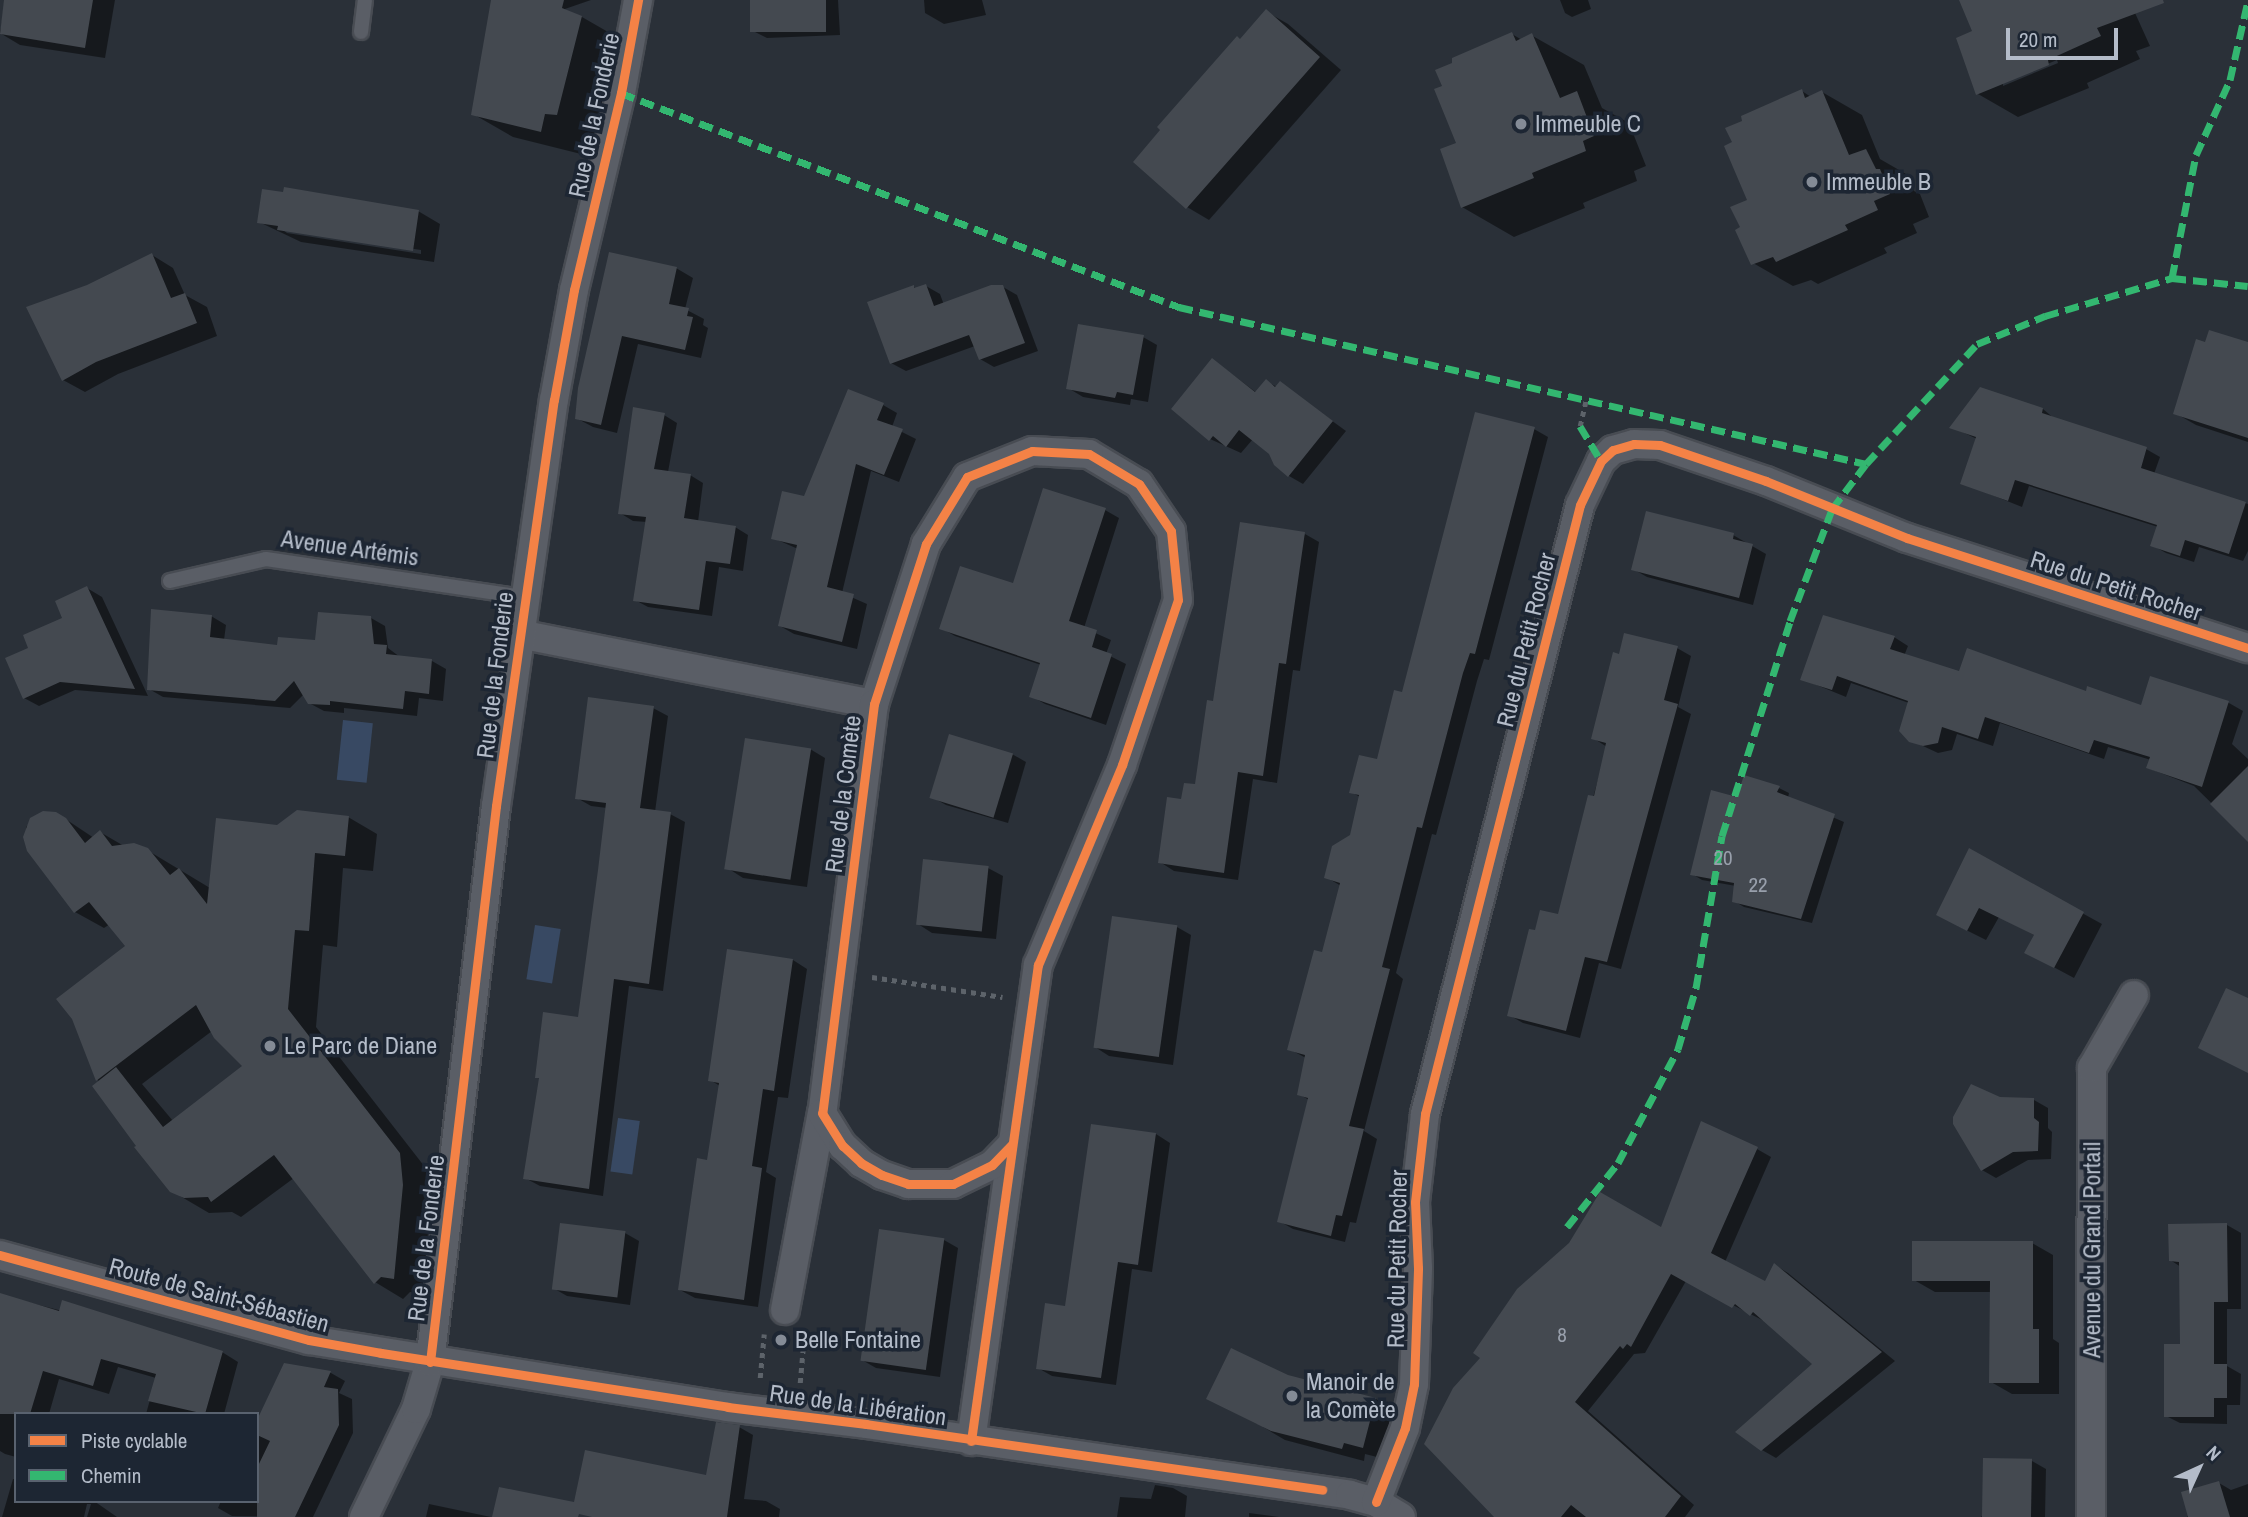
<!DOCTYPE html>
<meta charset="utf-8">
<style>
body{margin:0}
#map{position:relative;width:2248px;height:1517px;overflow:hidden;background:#2a3038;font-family:"Archivo Narrow",sans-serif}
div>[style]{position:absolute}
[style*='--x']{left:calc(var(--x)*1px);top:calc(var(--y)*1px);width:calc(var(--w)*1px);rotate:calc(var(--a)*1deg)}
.water>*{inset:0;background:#384963;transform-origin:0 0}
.shadow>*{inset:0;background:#0007}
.building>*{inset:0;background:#444950;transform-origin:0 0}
.path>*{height:4.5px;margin-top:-2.25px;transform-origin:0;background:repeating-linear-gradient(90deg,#5d636a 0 5px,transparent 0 10px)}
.roads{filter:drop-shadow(2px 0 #484c53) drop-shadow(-2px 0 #484c53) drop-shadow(0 2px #484c53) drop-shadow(0 -2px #484c53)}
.service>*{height:14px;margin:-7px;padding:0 7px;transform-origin:7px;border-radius:7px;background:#5a5e66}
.minor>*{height:28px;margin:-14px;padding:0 14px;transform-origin:14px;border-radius:14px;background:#5a5e66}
.quiet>*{height:7px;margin-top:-3.5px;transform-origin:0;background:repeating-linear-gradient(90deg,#33b770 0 14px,transparent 0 21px)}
.cycleway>*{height:9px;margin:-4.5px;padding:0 4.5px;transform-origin:4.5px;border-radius:4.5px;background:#f48246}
.dots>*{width:19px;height:19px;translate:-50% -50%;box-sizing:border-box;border:4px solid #1d2633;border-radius:50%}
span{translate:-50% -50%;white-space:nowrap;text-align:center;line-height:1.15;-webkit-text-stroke:7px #1d2633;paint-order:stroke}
.number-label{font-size:21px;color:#989fab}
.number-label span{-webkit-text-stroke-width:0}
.street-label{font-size:24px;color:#b4bcc9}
.poi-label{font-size:24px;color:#b4bcc9}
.left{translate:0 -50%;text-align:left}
.legend{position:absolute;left:14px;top:1412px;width:245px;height:91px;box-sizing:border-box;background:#1d2633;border:2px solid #59626f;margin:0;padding:9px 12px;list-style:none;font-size:21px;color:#b4bcc9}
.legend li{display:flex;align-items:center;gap:14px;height:35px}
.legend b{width:35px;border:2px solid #59626f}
.north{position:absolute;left:2164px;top:1433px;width:70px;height:70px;-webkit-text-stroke:5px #1d2633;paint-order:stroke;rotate:45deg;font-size:19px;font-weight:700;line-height:28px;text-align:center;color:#b4bcc9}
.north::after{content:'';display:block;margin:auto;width:24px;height:32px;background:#b4bcc9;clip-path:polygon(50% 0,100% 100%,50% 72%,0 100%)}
.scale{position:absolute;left:2006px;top:28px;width:112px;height:32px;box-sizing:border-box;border:4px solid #b4bcc9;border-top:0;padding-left:9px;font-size:21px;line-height:24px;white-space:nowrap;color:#b4bcc9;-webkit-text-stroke:5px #1d2633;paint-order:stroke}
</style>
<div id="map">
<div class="water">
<div style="left:343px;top:720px;width:30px;height:60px;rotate:6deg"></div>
<div style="left:535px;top:925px;width:26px;height:55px;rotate:9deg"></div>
<div style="left:618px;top:1118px;width:22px;height:54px;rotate:8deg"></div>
</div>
<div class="shadow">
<div style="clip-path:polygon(6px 0,115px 0,105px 58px,20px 45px,0 33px)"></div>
<div style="clip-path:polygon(492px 0,591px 0,562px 10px,582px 17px,622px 40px,597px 137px,585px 136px,581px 154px,513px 137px,473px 114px)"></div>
<div style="clip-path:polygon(752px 0,838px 0,840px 35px,767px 38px,753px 31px)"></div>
<div style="clip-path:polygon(924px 0,982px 0,986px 15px,944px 24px,925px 13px)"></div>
<div style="clip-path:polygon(1560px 0,1588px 0,1591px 9px,1572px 17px,1565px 13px)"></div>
<div style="clip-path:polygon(evenodd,1961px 0,2124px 0,2131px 4px,2150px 46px,2136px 51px,2140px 59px,2087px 83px,2089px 88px,2018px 117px,1978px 94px,1975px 32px,1961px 0,2057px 60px,2058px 63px,2003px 86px,2003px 82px,2057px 60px)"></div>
<div style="clip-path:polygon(1267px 12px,1288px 24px,1341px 70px,1209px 220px,1187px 207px,1241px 40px)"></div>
<div style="clip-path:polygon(1512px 34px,1522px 40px,1531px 35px,1584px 65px,1602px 108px,1629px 123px,1646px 166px,1634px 171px,1637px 181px,1583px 203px,1585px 208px,1514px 237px,1462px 207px,1458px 144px,1445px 87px)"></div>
<div style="clip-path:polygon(1802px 91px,1811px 97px,1822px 92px,1862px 115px,1880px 159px,1906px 174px,1914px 191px,1920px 194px,1929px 217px,1913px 224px,1917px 233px,1884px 248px,1887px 253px,1818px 284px,1811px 280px,1793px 286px,1753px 263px,1742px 228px,1749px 201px)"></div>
<div style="clip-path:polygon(evenodd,418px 211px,440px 224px,434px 262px,301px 242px,259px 222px,418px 211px,282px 229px,421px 250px,421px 254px,287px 233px,282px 229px)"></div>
<div style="clip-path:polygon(610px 254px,676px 268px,693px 278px,685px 309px,704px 319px,703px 325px,708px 328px,701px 358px,638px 344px,617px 433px,593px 427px,576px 418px)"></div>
<div style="clip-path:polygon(152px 255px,173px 268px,185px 295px,207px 307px,217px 336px,118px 374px,85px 392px,63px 380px,88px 286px)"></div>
<div style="clip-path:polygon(926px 286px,940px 294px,944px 305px,1003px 287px,1017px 295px,1038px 351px,994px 367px,980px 359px,975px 346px,906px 371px,891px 363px,913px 287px,917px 289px)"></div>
<div style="clip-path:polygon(1143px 337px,1157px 345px,1148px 402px,1131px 399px,1130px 405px,1083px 397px,1068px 388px)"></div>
<div style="clip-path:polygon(2248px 344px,2248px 442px,2196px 425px,2175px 413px,2206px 345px)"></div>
<div style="clip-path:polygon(1213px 360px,1257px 393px,1266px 381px,1277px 387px,1280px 383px,1346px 431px,1303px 484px,1289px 476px,1270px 453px,1253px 439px,1241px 453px,1210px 439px)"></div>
<div style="clip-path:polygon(883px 405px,897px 413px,892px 427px,916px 439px,899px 482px,871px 471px,842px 593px,867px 604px,857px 649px,794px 634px,780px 626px,798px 549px,773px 538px)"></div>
<div style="clip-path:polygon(2043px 409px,2056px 420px,2146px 449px,2160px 457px,2154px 474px,2248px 504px,2248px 551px,2243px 561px,2199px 547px,2194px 562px,2166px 553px,2152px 545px,2158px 527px,2029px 486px,2022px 507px,1962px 483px,1977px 439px,1952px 427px)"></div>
<div style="clip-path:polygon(664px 415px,677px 423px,668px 472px,690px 475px,703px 483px,698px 522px,735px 527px,748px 535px,743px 571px,719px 567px,712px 616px,648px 607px,635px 600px,647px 522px,633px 521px,620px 513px)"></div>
<div style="clip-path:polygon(1534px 429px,1548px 437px,1489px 660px,1484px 659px,1477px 681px,1436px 835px,1432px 834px,1396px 973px,1403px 979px,1364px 1131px,1377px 1139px,1356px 1223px,1350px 1222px,1345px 1242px,1293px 1229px,1279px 1221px,1309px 1100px,1299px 1094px,1306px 1058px,1289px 1049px,1324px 954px,1341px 886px,1326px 877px,1351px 836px,1360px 797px,1351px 792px,1378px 761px,1404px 694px)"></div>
<div style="clip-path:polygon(1105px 510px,1119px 518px,1084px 628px,1111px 640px,1106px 654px,1126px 664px,1106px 725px,1045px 704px,1031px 696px,1041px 665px,955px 636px,941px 628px,1014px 585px)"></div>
<div style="clip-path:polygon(1305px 534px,1319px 542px,1300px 671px,1293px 670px,1277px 783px,1253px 779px,1238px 880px,1174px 871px,1160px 862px,1183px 801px,1197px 786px,1215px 703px)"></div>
<div style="clip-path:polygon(1733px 535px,1766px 554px,1753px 605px,1647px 577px,1633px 569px)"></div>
<div style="clip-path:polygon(87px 588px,102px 597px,148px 696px,75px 690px,39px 706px,24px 698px,30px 649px,64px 619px)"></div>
<div style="clip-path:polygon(211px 616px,226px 625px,224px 640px,279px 647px,317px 642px,371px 618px,385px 626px,388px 648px,400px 657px,432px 661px,446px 669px,443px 701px,419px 698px,417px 716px,344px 708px,344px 713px,324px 711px,309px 703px,304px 694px,290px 708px,163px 697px,149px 689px)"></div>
<div style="clip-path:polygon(1894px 637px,1908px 646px,1904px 656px,1960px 674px,2087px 693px,2142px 708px,2151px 678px,2229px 703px,2243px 711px,2232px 744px,2248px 759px,2248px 839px,2194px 786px,2148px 768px,2151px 760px,2108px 747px,2104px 759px,2000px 723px,1993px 746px,1957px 734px,1952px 750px,1938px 753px,1910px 740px,1909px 703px,1851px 683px,1846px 697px,1802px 679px)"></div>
<div style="clip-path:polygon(1677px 648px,1691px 656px,1678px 707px,1691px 714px,1621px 969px,1599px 963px,1580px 1038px,1523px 1023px,1509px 1015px,1536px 932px,1560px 917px,1607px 747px,1593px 738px,1620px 656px)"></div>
<div style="clip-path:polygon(653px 708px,668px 716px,655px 812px,670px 814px,685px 822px,663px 991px,629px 986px,603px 1196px,540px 1186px,525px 1178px,540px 1079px,537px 1077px,580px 1019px,607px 808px,591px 806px,577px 798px)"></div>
<div style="clip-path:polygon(810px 749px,825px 758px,807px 887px,743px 878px,729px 869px)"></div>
<div style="clip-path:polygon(1012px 754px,1026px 762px,1008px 823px,946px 805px,932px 797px)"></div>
<div style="clip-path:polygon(1779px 788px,1789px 793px,1788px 798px,1844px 822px,1812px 923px,1744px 907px,1734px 901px,1736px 886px,1702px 880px,1692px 874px,1738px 800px)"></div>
<div style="clip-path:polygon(evenodd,40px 814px,61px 816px,94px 838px,100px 832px,124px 846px,147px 850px,210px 888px,277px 827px,348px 817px,377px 834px,373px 871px,343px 868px,337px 947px,323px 945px,316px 1027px,428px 1171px,431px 1202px,422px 1294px,410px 1292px,403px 1299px,375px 1282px,294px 1178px,241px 1217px,232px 1212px,209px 1213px,180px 1196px,98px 1080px,73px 1019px,128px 946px,110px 924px,104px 928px,75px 912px,27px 846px,26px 827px,40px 814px,212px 1031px,245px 1066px,173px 1121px,142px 1084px,212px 1031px)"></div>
<div style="clip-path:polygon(1969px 851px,2102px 924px,2074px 978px,2046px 963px,2036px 936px,1999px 917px,1986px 940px,1958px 926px)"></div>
<div style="clip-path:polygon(988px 868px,1003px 876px,996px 939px,932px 933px,918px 924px)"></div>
<div style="clip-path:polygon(1177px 927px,1191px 935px,1173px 1065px,1109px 1056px,1095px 1047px)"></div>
<div style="clip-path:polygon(729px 951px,793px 960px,807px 969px,788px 1098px,778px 1097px,766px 1172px,776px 1178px,758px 1307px,695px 1298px,680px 1290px,709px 1162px,720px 1086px,710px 1080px)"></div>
<div style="clip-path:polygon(1999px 1099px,2034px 1100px,2048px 1108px,2048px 1128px,2052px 1132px,2051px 1159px,2028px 1160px,1996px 1178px,1982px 1170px)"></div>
<div style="clip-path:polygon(1156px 1134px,1170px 1143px,1152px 1272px,1132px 1269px,1116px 1385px,1052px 1376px,1038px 1368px)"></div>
<div style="clip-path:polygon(1757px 1149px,1771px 1157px,1725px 1262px,1766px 1284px,1775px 1265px,1788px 1273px,1895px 1361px,1776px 1458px,1762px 1450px,1815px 1364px,1766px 1322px,1686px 1281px,1645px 1353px,1634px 1354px,1588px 1411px,1694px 1505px,1685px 1517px,1497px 1517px,1662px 1229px)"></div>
<div style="clip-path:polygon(2227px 1225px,2241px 1233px,2241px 1309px,2227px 1309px,2227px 1366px,2241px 1374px,2240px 1405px,2227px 1405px,2227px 1424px,2180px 1423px,2166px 1416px,2182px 1346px,2181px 1267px,2170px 1260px)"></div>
<div style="clip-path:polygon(625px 1233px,639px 1241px,630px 1305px,567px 1296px,553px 1288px)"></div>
<div style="clip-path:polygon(944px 1240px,958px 1248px,940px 1377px,876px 1368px,862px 1360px)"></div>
<div style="clip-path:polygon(2032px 1243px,2053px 1255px,2053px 1339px,2059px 1343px,2059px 1394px,2012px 1394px,1991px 1382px,1991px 1292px,1935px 1292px,1914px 1280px)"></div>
<div style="clip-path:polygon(0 1295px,222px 1352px,238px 1362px,224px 1414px,146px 1414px,156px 1378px,118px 1367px,109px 1394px,59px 1379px,49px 1414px,16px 1414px,16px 1457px,5px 1454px,0 1451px)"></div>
<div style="clip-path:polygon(285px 1365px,331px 1373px,345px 1381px,339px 1393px,352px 1399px,353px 1433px,313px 1517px,232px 1516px,218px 1508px,221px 1501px,257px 1501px,257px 1425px)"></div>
<div style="clip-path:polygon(1287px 1376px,1376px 1399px,1397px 1412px,1385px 1459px,1365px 1454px,1364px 1461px,1285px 1440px,1263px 1427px,1267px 1402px,1257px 1424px,1208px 1399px)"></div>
<div style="clip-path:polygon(739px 1427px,753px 1435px,744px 1499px,766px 1501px,780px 1509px,779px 1517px,674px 1517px,707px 1477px)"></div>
<div style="clip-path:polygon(2032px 1461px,2046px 1469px,2045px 1517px,1981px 1517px)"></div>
<div style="clip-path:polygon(13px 1479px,16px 1479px,16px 1501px,94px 1501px,117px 1517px,87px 1517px,91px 1504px,87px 1504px,84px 1517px,2px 1517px)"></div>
<div style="clip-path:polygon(2219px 1483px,2231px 1490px,2248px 1484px,2248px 1517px,2187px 1517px)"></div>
<div style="clip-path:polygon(1155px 1485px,1173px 1488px,1187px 1496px,1185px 1517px,1117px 1517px,1120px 1497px,1151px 1499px)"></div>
<div style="clip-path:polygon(429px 1504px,491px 1517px,426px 1517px)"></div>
<div style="clip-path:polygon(1249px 1513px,1279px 1517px,1249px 1517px)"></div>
</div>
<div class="building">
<div style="clip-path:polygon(4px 0,93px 0,85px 48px,0 34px)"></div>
<div style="clip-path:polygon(491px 0,564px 0,562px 8px,582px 16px,557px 115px,545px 114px,541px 132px,471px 115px)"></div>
<div style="left:750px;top:0;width:76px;height:32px"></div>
<div style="clip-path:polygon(1959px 0,2163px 0,2164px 3px,2097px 28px,2101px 36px,2048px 60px,2049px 65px,1976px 95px,1956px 38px,1972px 31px)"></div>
<div style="clip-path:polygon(1266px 9px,1320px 57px,1186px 209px,1133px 162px,1160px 130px,1157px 127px,1237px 36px,1240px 39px)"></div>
<div style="clip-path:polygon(1512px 32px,1516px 41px,1532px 33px,1560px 98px,1577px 91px,1594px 136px,1583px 141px,1586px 151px,1532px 173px,1534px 178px,1461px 208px,1440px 149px,1456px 143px,1434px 89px,1442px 86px,1435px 70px,1452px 63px,1452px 58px)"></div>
<div style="clip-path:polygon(1802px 89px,1805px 98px,1822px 90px,1849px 155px,1866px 149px,1876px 169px,1880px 169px,1890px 194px,1874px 201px,1878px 210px,1845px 225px,1848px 230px,1776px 262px,1773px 257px,1751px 265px,1735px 230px,1740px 227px,1730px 207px,1747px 200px,1724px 146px,1732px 142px,1725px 128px,1742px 121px,1741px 116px)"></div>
<div style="clip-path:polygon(284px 187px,419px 210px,413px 251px,277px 230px,278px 226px,257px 223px,262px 189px,283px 192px)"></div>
<div style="clip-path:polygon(609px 252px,677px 267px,669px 304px,689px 308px,687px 316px,693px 317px,685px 350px,622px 336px,601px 425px,575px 419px,578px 388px)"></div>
<div style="clip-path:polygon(152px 253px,171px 298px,185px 293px,197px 323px,96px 362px,62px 381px,26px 307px,87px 285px)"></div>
<div style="clip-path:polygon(926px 284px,934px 306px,991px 285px,1003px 285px,1025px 343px,979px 360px,969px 335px,890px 364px,867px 302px,914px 285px,914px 288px)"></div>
<div style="clip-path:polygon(1078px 324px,1144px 335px,1133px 395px,1117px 392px,1115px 398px,1066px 389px)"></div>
<div style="clip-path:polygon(2209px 330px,2248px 342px,2248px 438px,2173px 414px,2196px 339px,2205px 342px)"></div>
<div style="clip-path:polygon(1212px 358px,1255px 392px,1266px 379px,1275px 387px,1280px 381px,1333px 421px,1288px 477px,1274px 465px,1269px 454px,1239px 430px,1226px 447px,1213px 436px,1209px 441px,1171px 409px)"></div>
<div style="clip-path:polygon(1980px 387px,2043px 408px,2042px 413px,2147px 447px,2141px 468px,2246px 502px,2229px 554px,2185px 540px,2180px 556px,2150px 546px,2157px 525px,2015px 480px,2008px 501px,1960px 484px,1976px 437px,1949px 428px)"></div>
<div style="clip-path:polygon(848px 389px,884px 403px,877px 420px,903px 429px,884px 475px,856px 464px,827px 587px,854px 594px,842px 642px,778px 626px,797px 545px,771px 539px,782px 491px,804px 496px)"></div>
<div style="clip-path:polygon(633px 407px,665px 413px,654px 469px,691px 474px,684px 518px,736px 526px,730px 564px,706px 561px,699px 610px,633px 601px,646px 517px,618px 514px)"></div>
<div style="clip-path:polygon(1475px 412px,1535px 427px,1475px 654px,1470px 653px,1463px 673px,1422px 828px,1417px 827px,1382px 967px,1390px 969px,1349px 1126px,1364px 1129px,1342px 1216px,1336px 1215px,1331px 1236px,1277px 1222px,1308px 1098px,1297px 1095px,1305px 1055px,1287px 1050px,1314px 950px,1322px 952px,1340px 883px,1324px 878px,1332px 846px,1350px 835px,1359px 795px,1349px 793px,1359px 755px,1377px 759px,1394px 690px,1402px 692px)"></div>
<div style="clip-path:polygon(1043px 488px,1106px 508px,1069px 621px,1097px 630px,1092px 647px,1112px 654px,1091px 718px,1029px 697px,1040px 663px,939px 629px,960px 566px,1013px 583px)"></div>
<div style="clip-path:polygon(1646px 511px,1734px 533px,1733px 539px,1753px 544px,1739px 598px,1631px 570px)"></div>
<div style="clip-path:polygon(1240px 522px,1305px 532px,1286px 664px,1279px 663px,1263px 776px,1238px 772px,1224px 873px,1158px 863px,1167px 797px,1181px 799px,1184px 783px,1195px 784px,1207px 700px,1213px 701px)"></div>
<div style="clip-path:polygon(87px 586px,135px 689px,60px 682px,23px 699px,5px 658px,28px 648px,23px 635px,62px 618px,55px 601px)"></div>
<div style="clip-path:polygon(151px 609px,212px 615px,210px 637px,277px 645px,278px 637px,315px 640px,318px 612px,371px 616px,374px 644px,387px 645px,386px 654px,432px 659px,429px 694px,405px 691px,403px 709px,330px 701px,330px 705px,308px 704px,294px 681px,275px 701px,147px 690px)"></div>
<div style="clip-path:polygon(1823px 615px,1895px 636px,1890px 649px,1959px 671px,1967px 648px,2086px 691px,2087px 686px,2141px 705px,2150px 676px,2229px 701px,2202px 787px,2146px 768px,2150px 757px,2094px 740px,2089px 753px,1985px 717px,1978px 739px,1942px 727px,1938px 743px,1923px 746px,1909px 742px,1899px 731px,1908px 701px,1837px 676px,1832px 690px,1800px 680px)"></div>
<div style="clip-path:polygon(1624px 633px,1678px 646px,1664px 700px,1678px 704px,1607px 962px,1585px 957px,1566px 1031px,1507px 1016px,1529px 929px,1535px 930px,1540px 910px,1558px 914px,1588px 795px,1594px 796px,1606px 743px,1591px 739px,1613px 652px,1619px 654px)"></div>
<div style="clip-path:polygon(588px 697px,654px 706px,640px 808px,671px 812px,649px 984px,614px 979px,589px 1189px,523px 1179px,539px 1078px,535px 1078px,543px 1012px,578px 1017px,598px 870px,606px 803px,575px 799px)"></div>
<div style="left:949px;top:734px;width:67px;height:67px;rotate:17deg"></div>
<div style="left:745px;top:738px;width:67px;height:133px;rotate:9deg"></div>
<div style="clip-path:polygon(2248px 766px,2248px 842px,2210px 804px)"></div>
<div style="clip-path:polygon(1744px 775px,1780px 786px,1777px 792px,1835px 814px,1801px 919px,1732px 902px,1734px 883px,1690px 875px,1711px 790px,1737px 797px)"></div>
<div style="clip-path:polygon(297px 810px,349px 816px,345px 856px,315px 853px,309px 931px,295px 930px,288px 1009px,400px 1153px,403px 1185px,394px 1279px,381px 1277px,374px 1284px,274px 1155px,211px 1202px,208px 1197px,184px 1198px,170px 1192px,134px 1147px,136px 1146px,92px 1086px,116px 1067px,163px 1127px,242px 1066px,214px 1038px,196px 1005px,96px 1081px,72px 1019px,56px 999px,125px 946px,89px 902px,74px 913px,27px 851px,23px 837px,30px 818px,43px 811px,56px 812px,66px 818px,85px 843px,100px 830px,112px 846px,134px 843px,148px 848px,170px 875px,179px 868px,207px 904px,216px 818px,277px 825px)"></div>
<div style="clip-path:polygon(1969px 848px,2084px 912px,2054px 968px,2024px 953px,2034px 935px,1979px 908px,1967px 931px,1936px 915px)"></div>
<div style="left:923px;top:859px;width:66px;height:66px;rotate:6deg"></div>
<div style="left:1112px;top:916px;width:66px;height:133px;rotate:8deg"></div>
<div style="clip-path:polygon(727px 949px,793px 959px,774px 1091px,763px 1089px,752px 1166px,762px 1168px,744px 1300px,678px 1290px,697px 1158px,707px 1160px,719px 1083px,708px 1081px)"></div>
<div style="clip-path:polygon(2226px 988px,2248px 998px,2248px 1073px,2198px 1048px)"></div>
<div style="clip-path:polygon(1971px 1084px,2000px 1097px,2034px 1098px,2034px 1118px,2039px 1122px,2038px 1151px,2013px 1152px,1981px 1171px,1953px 1124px,1953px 1117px)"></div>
<div style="clip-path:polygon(1701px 1121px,1758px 1147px,1711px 1253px,1765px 1281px,1774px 1263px,1882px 1352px,1761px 1451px,1735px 1432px,1812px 1364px,1753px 1312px,1750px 1316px,1735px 1304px,1732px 1308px,1671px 1274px,1631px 1347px,1627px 1344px,1623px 1349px,1620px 1346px,1575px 1402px,1681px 1496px,1665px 1517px,1586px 1517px,1571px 1505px,1561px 1517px,1494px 1517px,1424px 1444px,1453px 1388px,1480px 1358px,1473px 1353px,1517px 1289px,1569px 1243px,1600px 1192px,1661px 1227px)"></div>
<div style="clip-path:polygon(1091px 1124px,1156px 1133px,1138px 1265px,1118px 1262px,1101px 1378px,1036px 1369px,1045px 1303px,1065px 1306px)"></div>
<div style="left:560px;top:1223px;width:66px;height:67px;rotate:7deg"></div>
<div style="clip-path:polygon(2227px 1223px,2228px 1302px,2214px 1302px,2214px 1364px,2227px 1364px,2227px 1398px,2214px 1398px,2214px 1417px,2164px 1417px,2164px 1344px,2180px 1344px,2179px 1262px,2169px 1261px,2168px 1224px)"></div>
<div style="left:879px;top:1229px;width:66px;height:133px;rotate:8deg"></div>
<div style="clip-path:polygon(1912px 1241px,2033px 1241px,2033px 1329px,2039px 1329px,2039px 1383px,1989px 1383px,1990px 1281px,1912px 1281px)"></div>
<div style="clip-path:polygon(0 1293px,59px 1311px,62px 1300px,223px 1351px,205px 1414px,148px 1401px,156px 1374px,101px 1359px,93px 1386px,43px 1371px,30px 1414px,0 1414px)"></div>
<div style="clip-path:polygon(1231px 1348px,1288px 1375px,1376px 1398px,1363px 1448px,1344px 1443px,1342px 1449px,1271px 1431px,1206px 1399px)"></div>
<div style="clip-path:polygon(284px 1363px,331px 1371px,324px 1387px,338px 1389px,339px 1425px,295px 1517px,257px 1517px,257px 1468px,270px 1441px,257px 1435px,257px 1420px)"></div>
<div style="clip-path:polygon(716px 1422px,740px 1425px,727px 1517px,592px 1517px,579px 1514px,578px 1517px,492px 1517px,499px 1487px,574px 1502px,585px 1450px,706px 1475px)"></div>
<div style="left:1983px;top:1458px;width:49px;height:59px;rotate:1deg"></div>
<div style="clip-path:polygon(2219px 1481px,2230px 1517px,2188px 1517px,2181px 1492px)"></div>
</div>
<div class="path">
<div style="--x:1580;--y:426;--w:28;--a:-77"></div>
<div style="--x:872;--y:977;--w:132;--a:8.7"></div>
<div style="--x:760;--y:1378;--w:44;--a:-84.8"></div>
<div style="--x:800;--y:1383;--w:47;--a:-85.1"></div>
</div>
<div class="roads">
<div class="service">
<div style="--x:361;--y:32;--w:32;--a:-83"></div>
<div style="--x:170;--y:581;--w:98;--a:-12.9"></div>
<div style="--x:266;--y:559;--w:261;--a:8.4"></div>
</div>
<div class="minor">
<div style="--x:519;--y:634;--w:362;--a:11.2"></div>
<div style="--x:0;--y:1255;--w:320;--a:15.4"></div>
<div style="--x:309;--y:1340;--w:424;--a:9.1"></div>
<div style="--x:728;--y:1407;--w:139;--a:7"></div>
<div style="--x:866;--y:1424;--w:489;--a:8.3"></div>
<div style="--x:1350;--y:1495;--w:27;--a:15"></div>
<div style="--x:1376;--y:1502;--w:29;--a:31"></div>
<div style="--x:785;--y:1310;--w:200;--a:-79.4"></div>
<div style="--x:971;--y:1441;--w:481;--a:-82"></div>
<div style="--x:1038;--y:965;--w:217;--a:-67.2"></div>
<div style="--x:1122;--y:765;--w:174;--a:-71.3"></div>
<div style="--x:1178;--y:600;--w:69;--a:-95.8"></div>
<div style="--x:1171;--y:531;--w:57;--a:-124.2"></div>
<div style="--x:1139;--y:484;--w:58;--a:-149"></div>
<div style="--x:1089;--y:454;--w:57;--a:-177"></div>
<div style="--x:1032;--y:451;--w:70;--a:158.2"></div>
<div style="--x:967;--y:477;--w:79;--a:121.5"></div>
<div style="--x:926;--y:544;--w:168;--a:108"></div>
<div style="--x:874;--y:704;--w:412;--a:97.2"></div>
<div style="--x:822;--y:1113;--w:39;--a:58"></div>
<div style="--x:843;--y:1146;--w:25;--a:43"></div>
<div style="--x:861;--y:1163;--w:24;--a:30"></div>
<div style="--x:882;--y:1175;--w:28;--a:19"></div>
<div style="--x:908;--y:1184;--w:45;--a:0"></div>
<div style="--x:953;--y:1184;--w:43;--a:-26"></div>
<div style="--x:992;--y:1165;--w:29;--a:-46"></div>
<div style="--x:1376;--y:1502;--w:79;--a:-68.6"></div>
<div style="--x:1405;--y:1428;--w:45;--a:-78.4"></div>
<div style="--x:1414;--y:1384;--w:116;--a:-88"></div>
<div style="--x:1418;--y:1268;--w:66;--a:-92.6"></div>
<div style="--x:1415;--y:1202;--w:89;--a:-83.5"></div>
<div style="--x:1425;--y:1114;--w:628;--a:-75.72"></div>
<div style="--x:1580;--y:505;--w:49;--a:-64.5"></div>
<div style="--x:1601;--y:461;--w:16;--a:-43"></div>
<div style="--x:1613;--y:450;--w:22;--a:-16"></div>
<div style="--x:1634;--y:444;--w:26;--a:2"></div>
<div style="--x:1660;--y:445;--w:112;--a:18.8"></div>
<div style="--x:1766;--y:481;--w:152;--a:22"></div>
<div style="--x:1907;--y:538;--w:358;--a:17.9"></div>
<div style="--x:364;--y:1517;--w:120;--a:-64.3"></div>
<div style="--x:416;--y:1409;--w:49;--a:-73.4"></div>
<div style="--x:430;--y:1362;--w:560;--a:-83.23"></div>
<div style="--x:496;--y:806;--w:410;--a:-81.9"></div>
<div style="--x:554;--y:400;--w:112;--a:-79.7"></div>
<div style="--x:574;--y:290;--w:203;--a:-76.6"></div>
<div style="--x:621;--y:93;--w:95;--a:-79.6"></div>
<div style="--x:2091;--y:1517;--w:449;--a:-89.9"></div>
<div style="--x:2092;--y:1068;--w:84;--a:-60.1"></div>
</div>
</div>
<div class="quiet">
<div style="--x:621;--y:93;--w:598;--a:20.98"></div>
<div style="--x:1179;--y:307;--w:705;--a:12.87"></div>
<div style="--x:2172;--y:278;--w:125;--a:-79"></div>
<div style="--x:2196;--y:155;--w:82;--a:-65.6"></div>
<div style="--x:2230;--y:80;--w:81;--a:-77.2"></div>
<div style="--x:1580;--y:426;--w:41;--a:59"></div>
<div style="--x:1567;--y:1227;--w:82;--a:-51.4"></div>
<div style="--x:1618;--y:1163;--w:129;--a:-62.2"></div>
<div style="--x:1678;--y:1049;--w:64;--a:-73.6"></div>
<div style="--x:1696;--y:988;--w:154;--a:-80.3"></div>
<div style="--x:1722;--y:836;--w:225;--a:-72.4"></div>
<div style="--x:1790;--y:621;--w:120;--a:-69.4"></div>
<div style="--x:1832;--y:509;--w:56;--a:-52.9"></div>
<div style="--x:1866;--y:464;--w:163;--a:-47.2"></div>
<div style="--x:1977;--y:344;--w:74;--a:-22.4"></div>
<div style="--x:2045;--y:316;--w:133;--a:-16.7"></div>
<div style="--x:2172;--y:278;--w:76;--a:6"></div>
</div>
<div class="cycleway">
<div style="--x:0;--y:1255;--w:320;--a:15.4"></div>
<div style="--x:309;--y:1340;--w:73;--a:10.2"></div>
<div style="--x:381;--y:1353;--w:351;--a:8.8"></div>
<div style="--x:728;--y:1407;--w:139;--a:7"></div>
<div style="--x:866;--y:1424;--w:461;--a:8.2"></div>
<div style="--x:430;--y:1362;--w:560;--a:-83.23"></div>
<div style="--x:496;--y:806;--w:410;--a:-81.9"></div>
<div style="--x:554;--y:400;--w:112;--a:-79.7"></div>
<div style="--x:574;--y:290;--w:203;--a:-76.6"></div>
<div style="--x:621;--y:93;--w:95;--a:-79.6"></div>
<div style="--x:971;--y:1441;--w:481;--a:-82"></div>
<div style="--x:1038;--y:965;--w:217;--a:-67.2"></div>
<div style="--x:1122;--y:765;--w:174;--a:-71.3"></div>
<div style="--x:1178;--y:600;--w:69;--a:-95.8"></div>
<div style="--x:1171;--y:531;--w:57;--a:-124.2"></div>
<div style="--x:1139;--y:484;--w:58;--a:-149"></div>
<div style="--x:1089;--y:454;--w:57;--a:-177"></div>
<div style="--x:1032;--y:451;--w:70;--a:158.2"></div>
<div style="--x:967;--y:477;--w:79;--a:121.5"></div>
<div style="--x:926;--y:544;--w:168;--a:108"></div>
<div style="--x:874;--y:704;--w:412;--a:97.2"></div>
<div style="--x:822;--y:1113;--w:39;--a:58"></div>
<div style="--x:843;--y:1146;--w:25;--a:43"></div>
<div style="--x:861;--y:1163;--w:24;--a:30"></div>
<div style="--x:882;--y:1175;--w:28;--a:19"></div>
<div style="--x:908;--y:1184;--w:45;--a:0"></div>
<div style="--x:953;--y:1184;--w:43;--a:-26"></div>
<div style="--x:992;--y:1165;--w:29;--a:-46"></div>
<div style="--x:1376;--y:1502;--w:79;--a:-68.6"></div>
<div style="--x:1405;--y:1428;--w:45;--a:-78.4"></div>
<div style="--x:1414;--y:1384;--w:116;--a:-88"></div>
<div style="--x:1418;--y:1268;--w:66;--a:-92.6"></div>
<div style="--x:1415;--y:1202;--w:89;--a:-83.5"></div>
<div style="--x:1425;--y:1114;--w:628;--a:-75.72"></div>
<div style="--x:1580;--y:505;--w:49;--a:-64.5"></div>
<div style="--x:1601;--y:461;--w:16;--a:-43"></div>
<div style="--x:1613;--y:450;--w:22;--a:-16"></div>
<div style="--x:1634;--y:444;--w:26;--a:2"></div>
<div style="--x:1660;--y:445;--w:112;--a:18.8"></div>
<div style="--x:1766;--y:481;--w:152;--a:22"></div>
<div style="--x:1907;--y:538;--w:358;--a:17.9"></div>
</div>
<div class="dots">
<div style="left:1521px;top:124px;background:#848b96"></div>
<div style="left:1812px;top:182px;background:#848b96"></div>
<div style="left:270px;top:1046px;background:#848b96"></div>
<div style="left:781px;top:1340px;background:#848b96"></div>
<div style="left:1292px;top:1396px;background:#848b96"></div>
</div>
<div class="number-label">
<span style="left:1723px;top:858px">20</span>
<span style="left:1758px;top:885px">22</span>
<span style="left:1562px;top:1335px">8</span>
</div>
<div class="street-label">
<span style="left:594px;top:115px;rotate:-78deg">Rue de la Fonderie</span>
<span style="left:350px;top:548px;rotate:8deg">Avenue Artémis</span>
<span style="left:2116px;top:586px;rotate:18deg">Rue du Petit Rocher</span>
<span style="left:1526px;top:640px;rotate:-76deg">Rue du Petit Rocher</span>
<span style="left:495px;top:675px;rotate:-83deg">Rue de la Fonderie</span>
<span style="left:843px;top:794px;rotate:-83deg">Rue de la Comète</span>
<span style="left:426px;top:1238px;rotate:-83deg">Rue de la Fonderie</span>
<span style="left:2092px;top:1250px;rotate:-90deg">Avenue du Grand Portail</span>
<span style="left:1397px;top:1259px;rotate:-89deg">Rue du Petit Rocher</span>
<span style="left:219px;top:1295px;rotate:15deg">Route de Saint-Sébastien</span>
<span style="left:858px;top:1405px;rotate:8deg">Rue de la Libération</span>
</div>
<div class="poi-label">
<span class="left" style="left:1535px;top:124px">Immeuble C</span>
<span class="left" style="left:1826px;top:182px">Immeuble B</span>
<span class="left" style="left:284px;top:1046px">Le Parc de Diane</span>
<span class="left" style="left:795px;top:1340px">Belle Fontaine</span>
<span class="left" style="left:1306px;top:1396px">Manoir de<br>la Comète</span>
</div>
<ul class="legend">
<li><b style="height:9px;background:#f48246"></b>Piste cyclable</li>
<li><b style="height:9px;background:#33b770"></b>Chemin</li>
</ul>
<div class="north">N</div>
<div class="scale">20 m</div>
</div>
